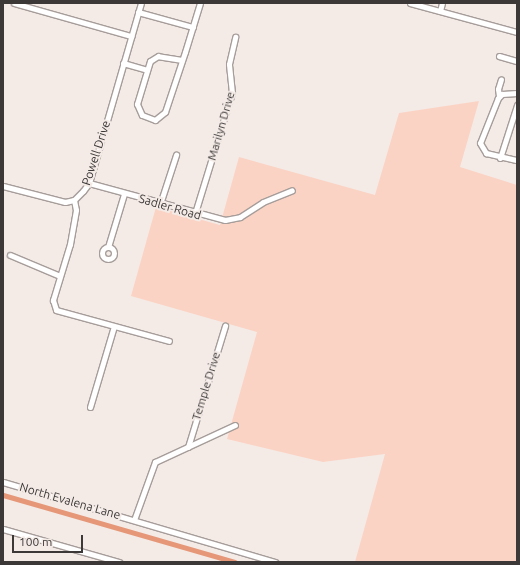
<!DOCTYPE html>
<style>
body{margin:0}
#map{position:relative;width:520px;height:565px;overflow:hidden;background:#f4ebe7;font-family:Ubuntu,sans-serif}
div>[style]{position:absolute}
[style*='--x']{left:calc(var(--x)*1px);top:calc(var(--y)*1px);width:calc(var(--w)*1px);rotate:calc(var(--a)*1deg)}
.green>*{inset:0;background:#fbd3c4}
.canal>*{height:5px;margin:-2.5px;padding:0 2.5px;transform-origin:2.5px;border-radius:2.5px;background:#e59778}
.roads{filter:drop-shadow(1px 0 #a69d9a) drop-shadow(-1px 0 #a69d9a) drop-shadow(0 1px #a69d9a) drop-shadow(0 -1px #a69d9a)}
.minor>*{height:5px;margin:-2.5px;padding:0 2.5px;transform-origin:2.5px;border-radius:2.5px;background:#fff}
.minor>.ring{margin:-2.5px;padding:0;box-sizing:content-box;background:none;border:5px solid #fff;border-radius:50%}
span{translate:-50% -50%;white-space:nowrap;text-align:center;line-height:1.15;-webkit-text-stroke:4px #f4ebe7;paint-order:stroke}
.street-label{font-size:12px;color:#3b3837}
.frame{position:absolute;inset:0;border:4px solid #3b3837;pointer-events:none}
.scale{position:absolute;left:12px;top:535px;width:71px;height:18px;box-sizing:border-box;border:2px solid #3b3837;border-top:0;padding-left:5px;font-size:12px;line-height:14px;white-space:nowrap;color:#3b3837;-webkit-text-stroke:3px #f4ebe7;paint-order:stroke}
</style>
<div id="map">
<div class="green">
<div style="clip-path:polygon(479px 101px,460px 167px,517px 185px,517px 562px,355px 562px,385px 454px,323px 462px,227px 439px,257px 332px,131px 296px,156px 207px,220px 225px,239px 157px,375px 195px,399px 113px)"></div>
</div>
<div class="canal">
<div style="--x:3;--y:495;--w:241;--a:16.1"></div>
</div>
<div class="roads">
<div class="minor">
<div style="--x:14;--y:3;--w:122;--a:15.8"></div>
<div style="--x:410;--y:3;--w:111;--a:15.2"></div>
<div style="--x:440;--y:11;--w:8;--a:-76"></div>
<div style="--x:138;--y:12;--w:57;--a:15.3"></div>
<div style="--x:499;--y:56;--w:19;--a:16"></div>
<div style="--x:182;--y:60;--w:24;--a:-171"></div>
<div style="--x:158;--y:56;--w:9;--a:148"></div>
<div style="--x:150;--y:61;--w:45;--a:106.8"></div>
<div style="--x:137;--y:104;--w:12;--a:66"></div>
<div style="--x:142;--y:115;--w:14;--a:21"></div>
<div style="--x:155;--y:120;--w:13;--a:-39"></div>
<div style="--x:165;--y:112;--w:63;--a:-71.6"></div>
<div style="--x:185;--y:52;--w:51;--a:-73"></div>
<div style="--x:123;--y:63;--w:25;--a:16"></div>
<div style="--x:517;--y:93;--w:15;--a:176"></div>
<div style="--x:502;--y:94;--w:6;--a:135"></div>
<div style="--x:498;--y:98;--w:48;--a:111.8"></div>
<div style="--x:480;--y:143;--w:12;--a:59"></div>
<div style="--x:486;--y:153;--w:32;--a:13"></div>
<div style="--x:499;--y:96;--w:7;--a:-98"></div>
<div style="--x:498;--y:89;--w:10;--a:-73"></div>
<div style="--x:500;--y:158;--w:56;--a:-72.2"></div>
<div style="--x:89;--y:183;--w:141;--a:15.2"></div>
<div style="--x:225;--y:220;--w:15;--a:-11"></div>
<div style="--x:240;--y:217;--w:27;--a:-33"></div>
<div style="--x:263;--y:202;--w:31;--a:-22"></div>
<div style="--x:3;--y:186;--w:64;--a:14.5"></div>
<div style="--x:65;--y:202;--w:9;--a:-13"></div>
<div style="--x:74;--y:200;--w:13;--a:-45"></div>
<div style="--x:83;--y:191;--w:10;--a:-53"></div>
<div style="--x:89;--y:183;--w:187;--a:-73.9"></div>
<div style="--x:74;--y:200;--w:10;--a:79"></div>
<div style="--x:76;--y:210;--w:35;--a:100"></div>
<div style="--x:70;--y:244;--w:59;--a:106.9"></div>
<div style="--x:53;--y:300;--w:10;--a:73"></div>
<div style="--x:56;--y:310;--w:117;--a:15.3"></div>
<div style="--x:160;--y:204;--w:52;--a:-71.9"></div>
<div style="--x:195;--y:213;--w:126;--a:-72.9"></div>
<div style="--x:232;--y:93;--w:29;--a:-96"></div>
<div style="--x:229;--y:64;--w:28;--a:-77"></div>
<div class="ring" style="left:102px;top:247px;width:7px;height:7px"></div>
<div style="--x:108;--y:247;--w:55;--a:-73.2"></div>
<div style="--x:10;--y:255;--w:54;--a:22.8"></div>
<div style="--x:90;--y:407;--w:84;--a:-73.5"></div>
<div style="--x:188;--y:447;--w:127;--a:-73"></div>
<div style="--x:3;--y:482;--w:284;--a:16.4"></div>
<div style="--x:134;--y:520;--w:62;--a:-70.1"></div>
<div style="--x:155;--y:462;--w:88;--a:-24.8"></div>
<div style="--x:3;--y:529;--w:121;--a:15.9"></div>
</div>
</div>
<div class="street-label">
<span style="left:221px;top:126px;rotate:-74deg">Marilyn Drive</span>
<span style="left:96px;top:153px;rotate:-72deg">Powell Drive</span>
<span style="left:170px;top:207px;rotate:16deg">Sadler Road</span>
<span style="left:206px;top:386px;rotate:-73deg">Temple Drive</span>
<span style="left:70px;top:501px;rotate:16deg">North Evalena Lane</span>
</div>
<div class="frame"></div>
<div class="scale">100 m</div>
</div>
